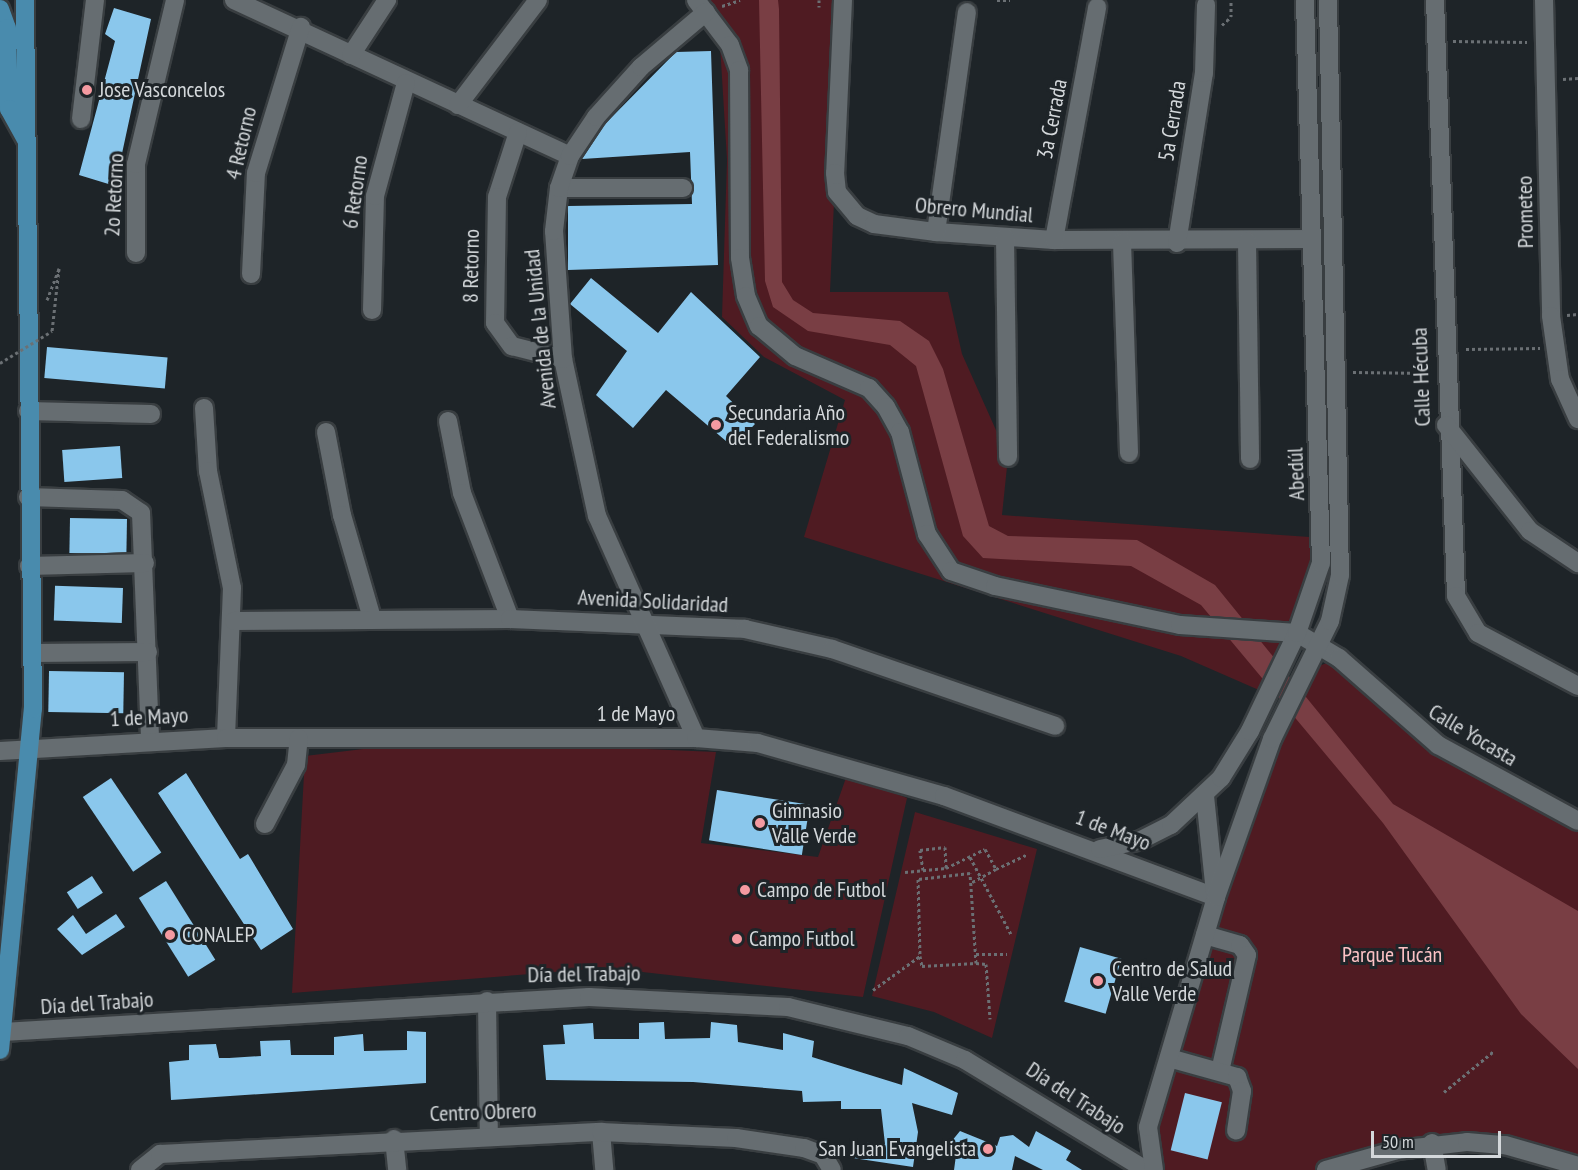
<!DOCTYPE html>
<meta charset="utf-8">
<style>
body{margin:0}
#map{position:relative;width:1578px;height:1170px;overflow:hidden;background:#1e2428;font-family:"PT Sans Narrow",sans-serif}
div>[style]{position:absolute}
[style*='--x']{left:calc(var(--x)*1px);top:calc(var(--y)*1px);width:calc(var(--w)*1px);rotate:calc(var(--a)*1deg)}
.green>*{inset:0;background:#4f1b22}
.water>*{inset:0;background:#793e44}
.building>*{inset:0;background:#8ac7ec;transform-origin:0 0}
.path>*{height:3px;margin-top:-1.5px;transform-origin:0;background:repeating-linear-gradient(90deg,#6b7074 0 3px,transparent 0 6px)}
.roads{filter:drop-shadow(2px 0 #393e41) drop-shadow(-2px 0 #393e41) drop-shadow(0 2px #393e41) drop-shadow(0 -2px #393e41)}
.minor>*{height:18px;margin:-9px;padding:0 9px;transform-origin:9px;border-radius:9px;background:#666d71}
.major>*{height:18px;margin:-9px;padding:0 9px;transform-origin:9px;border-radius:9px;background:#498bad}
.path-bridge>*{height:3px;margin-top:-1.5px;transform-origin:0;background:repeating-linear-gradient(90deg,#6b7074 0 3px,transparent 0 6px)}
.dots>*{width:16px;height:16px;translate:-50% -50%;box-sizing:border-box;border:3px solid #1e2428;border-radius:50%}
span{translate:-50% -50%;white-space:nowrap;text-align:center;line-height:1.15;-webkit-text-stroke:6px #1e2428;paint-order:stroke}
.poi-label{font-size:22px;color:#d4d8db}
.left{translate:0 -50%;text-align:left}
.right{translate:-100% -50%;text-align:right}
.street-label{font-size:22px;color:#d4d8db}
.park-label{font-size:22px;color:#fcc2c5}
.scale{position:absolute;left:1371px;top:1131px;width:130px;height:27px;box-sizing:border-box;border:3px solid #d4d8db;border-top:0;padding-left:8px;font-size:18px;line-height:21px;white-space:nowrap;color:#d4d8db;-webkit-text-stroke:4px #1e2428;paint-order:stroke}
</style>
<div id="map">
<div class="green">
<div style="clip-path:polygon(696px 0,843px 0,830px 292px,948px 292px,962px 354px,1008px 457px,1002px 515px,1324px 538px,1268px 694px,1181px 656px,804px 537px,845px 400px,764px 357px,722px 317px,727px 160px,719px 28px)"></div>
<div style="clip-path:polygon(1339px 658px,1386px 703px,1578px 821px,1578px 1166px,1467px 1142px,1326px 1170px,1165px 1170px,1156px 1154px,1148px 1127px,1216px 897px,1297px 687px,1319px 666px)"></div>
<div style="clip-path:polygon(438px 740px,716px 752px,701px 843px,818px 857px,847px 775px,907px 798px,863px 997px,607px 968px,292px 993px,305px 756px)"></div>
<div style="clip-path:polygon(915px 812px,1037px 849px,992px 1038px,934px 1012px,872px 996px)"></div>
</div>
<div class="water">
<div style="clip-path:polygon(759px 0,778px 0,779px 9px,782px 282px,793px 300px,813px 313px,900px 321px,929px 341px,943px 369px,989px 526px,1008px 536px,1137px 540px,1215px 585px,1393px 804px,1578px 911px,1578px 1069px,1521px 1014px,1383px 823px,1201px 605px,1131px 566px,983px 558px,963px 536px,916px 366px,890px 345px,808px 331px,773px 307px,765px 281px)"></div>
</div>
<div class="building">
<div style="clip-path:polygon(114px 8px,151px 19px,115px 186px,79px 175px,115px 41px,105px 34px)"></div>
<div style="clip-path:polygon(711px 51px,718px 265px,568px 270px,568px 206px,692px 204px,690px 152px,582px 159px,605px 124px,676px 52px)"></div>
<div style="clip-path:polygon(591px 278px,658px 333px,691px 292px,760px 357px,726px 396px,755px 424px,733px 447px,666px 390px,633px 428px,596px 395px,627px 351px,570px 304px)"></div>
<div style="left:47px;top:347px;width:121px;height:31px;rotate:5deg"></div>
<div style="left:120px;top:446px;width:32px;height:58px;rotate:86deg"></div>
<div style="left:70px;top:518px;width:57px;height:35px;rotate:1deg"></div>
<div style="left:123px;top:588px;width:35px;height:68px;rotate:92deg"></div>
<div style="left:49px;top:671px;width:75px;height:41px;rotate:1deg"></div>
<div style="clip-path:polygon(186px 773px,240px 859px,248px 854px,293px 929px,261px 950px,158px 793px)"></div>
<div style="left:111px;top:778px;width:90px;height:34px;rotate:56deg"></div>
<div style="left:717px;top:790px;width:94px;height:51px;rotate:9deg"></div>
<div style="left:92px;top:876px;width:20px;height:30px;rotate:57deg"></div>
<div style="left:166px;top:881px;width:93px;height:32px;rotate:58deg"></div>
<div style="clip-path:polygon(116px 914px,125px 927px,82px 955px,57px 929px,73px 915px,86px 934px)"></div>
<div style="left:1080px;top:947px;width:43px;height:57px;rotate:16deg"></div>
<div style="clip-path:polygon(664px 1022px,665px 1039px,710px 1038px,711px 1022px,737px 1025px,738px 1042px,783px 1050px,783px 1033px,814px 1041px,812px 1057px,902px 1085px,904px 1068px,958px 1093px,952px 1115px,912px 1103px,918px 1132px,913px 1167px,853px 1158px,855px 1142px,885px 1144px,881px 1109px,841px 1109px,841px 1101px,803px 1102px,802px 1091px,693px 1082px,546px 1080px,543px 1045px,565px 1044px,563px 1025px,593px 1023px,594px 1039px,639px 1039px,639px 1023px)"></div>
<div style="clip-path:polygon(407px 1031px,426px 1032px,426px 1083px,171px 1100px,169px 1062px,189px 1060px,189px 1045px,216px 1044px,219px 1058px,229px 1058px,261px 1056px,260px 1041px,290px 1040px,291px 1055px,334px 1055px,334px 1037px,363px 1034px,364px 1051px,407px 1050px)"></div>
<div style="left:1185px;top:1093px;width:38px;height:59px;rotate:14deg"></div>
<div style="clip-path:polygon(960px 1131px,997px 1146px,1000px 1137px,1013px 1135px,1029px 1147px,1036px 1131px,1071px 1151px,1066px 1160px,1082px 1170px,1043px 1170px,1015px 1156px,1012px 1170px,954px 1170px,957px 1148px,951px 1142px)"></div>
</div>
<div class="path">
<div style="--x:819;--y:0;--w:7;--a:90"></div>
<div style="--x:997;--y:0;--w:13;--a:0"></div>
<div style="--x:722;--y:6;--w:19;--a:-18"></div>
<div style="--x:1222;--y:25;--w:12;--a:-42"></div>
<div style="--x:1231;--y:17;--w:17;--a:-90"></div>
<div style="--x:1453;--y:41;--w:74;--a:0.8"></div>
<div style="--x:1563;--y:79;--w:15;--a:-4"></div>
<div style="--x:47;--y:300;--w:34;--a:-69"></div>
<div style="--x:59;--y:268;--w:63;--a:96.3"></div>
<div style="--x:1567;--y:315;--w:11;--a:-5"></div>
<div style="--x:1466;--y:349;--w:74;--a:-0.8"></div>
<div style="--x:1353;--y:372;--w:77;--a:0.7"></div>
<div style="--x:970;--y:857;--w:87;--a:62"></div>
<div style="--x:996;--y:869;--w:35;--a:-25"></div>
<div style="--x:923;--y:870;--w:20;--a:-99"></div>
<div style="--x:920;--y:850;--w:25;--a:-7"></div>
<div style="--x:945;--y:847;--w:21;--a:87"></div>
<div style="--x:905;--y:872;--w:41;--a:-5.6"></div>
<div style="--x:946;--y:868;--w:43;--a:-26"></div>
<div style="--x:985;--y:849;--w:23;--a:61"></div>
<div style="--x:996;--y:869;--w:29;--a:151"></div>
<div style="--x:976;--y:954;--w:31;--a:0"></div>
<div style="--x:976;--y:963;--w:10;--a:6"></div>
<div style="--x:986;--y:964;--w:55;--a:85.8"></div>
<div style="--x:873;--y:990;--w:58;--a:-35.9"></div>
<div style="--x:920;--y:956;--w:10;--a:79"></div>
<div style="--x:922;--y:966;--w:54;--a:-3.2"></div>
<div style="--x:976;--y:963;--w:90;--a:-93.8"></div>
<div style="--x:970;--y:873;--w:52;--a:173.4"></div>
<div style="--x:918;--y:879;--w:77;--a:88.5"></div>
<div style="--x:1444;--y:1092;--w:65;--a:-39.4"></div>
</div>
<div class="roads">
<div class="minor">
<div style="--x:234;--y:0;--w:370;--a:24.9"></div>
<div style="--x:696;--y:0;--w:56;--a:52.9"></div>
<div style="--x:730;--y:45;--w:27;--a:70"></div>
<div style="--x:739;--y:70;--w:188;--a:89.7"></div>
<div style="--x:740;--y:258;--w:38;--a:81"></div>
<div style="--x:746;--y:296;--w:33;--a:67"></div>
<div style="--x:759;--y:326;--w:47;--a:39.8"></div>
<div style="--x:795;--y:356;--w:81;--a:23.4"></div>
<div style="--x:869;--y:388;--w:25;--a:48"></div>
<div style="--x:886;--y:407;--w:29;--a:61"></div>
<div style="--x:900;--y:432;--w:106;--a:75.2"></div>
<div style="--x:927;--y:534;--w:44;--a:57"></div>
<div style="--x:951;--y:571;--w:46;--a:18.8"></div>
<div style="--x:995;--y:586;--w:189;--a:11.9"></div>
<div style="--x:1180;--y:625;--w:117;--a:3.9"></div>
<div style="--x:1297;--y:633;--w:49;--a:30.8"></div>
<div style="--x:1339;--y:658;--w:132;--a:41.3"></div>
<div style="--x:1438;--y:745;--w:159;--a:28.5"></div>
<div style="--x:843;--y:0;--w:173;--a:92.6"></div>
<div style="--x:835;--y:173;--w:19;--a:84"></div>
<div style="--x:837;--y:192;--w:31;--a:50"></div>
<div style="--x:857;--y:216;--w:19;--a:25"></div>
<div style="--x:874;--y:224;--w:63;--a:7.4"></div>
<div style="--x:936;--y:232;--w:118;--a:3.9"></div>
<div style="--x:1054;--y:240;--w:258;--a:-0.2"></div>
<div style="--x:1435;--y:0;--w:596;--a:87.98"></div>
<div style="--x:1456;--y:596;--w:43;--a:59.3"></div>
<div style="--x:1478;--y:633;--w:113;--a:27.9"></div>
<div style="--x:1544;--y:0;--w:316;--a:88.7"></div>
<div style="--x:1551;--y:316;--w:64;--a:81.9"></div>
<div style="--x:1560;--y:379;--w:44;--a:65.8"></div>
<div style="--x:351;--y:55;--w:66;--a:-56.8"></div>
<div style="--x:458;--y:105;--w:132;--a:-52.7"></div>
<div style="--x:81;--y:119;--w:120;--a:-83.3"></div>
<div style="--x:518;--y:132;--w:68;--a:107.9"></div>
<div style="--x:497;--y:197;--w:126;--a:90.9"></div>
<div style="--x:495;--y:323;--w:29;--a:54"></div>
<div style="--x:512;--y:346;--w:53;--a:14.3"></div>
<div style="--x:559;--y:188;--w:124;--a:0"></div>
<div style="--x:936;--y:232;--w:222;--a:-82"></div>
<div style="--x:1005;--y:237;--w:220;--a:89.2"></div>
<div style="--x:1054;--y:240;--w:237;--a:-79.5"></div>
<div style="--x:1247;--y:241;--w:218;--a:89.2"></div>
<div style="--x:1122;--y:242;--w:211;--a:88.1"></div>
<div style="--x:1177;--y:243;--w:172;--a:-81"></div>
<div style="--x:1204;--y:73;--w:68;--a:-88.3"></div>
<div style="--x:136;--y:253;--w:89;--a:-90"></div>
<div style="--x:136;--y:164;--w:169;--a:-76.6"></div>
<div style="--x:251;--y:274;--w:101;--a:-87.2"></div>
<div style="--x:256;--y:173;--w:153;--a:-72.9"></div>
<div style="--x:372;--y:310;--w:114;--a:-88.5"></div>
<div style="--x:375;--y:196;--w:117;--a:-74.7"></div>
<div style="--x:204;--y:408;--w:63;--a:86.4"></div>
<div style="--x:208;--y:471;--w:119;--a:78.4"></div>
<div style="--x:232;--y:588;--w:150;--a:92.3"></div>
<div style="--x:28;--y:411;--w:123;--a:1.4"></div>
<div style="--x:448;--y:421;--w:73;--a:79"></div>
<div style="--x:462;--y:493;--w:135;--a:69.1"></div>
<div style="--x:1446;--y:425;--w:135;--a:51.6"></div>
<div style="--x:1530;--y:531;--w:58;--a:33.7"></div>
<div style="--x:326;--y:432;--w:85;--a:79.1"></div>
<div style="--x:342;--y:515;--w:107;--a:73.8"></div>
<div style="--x:28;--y:497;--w:94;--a:1.8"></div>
<div style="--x:122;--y:500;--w:23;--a:34"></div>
<div style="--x:141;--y:513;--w:227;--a:87.7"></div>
<div style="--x:29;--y:566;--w:116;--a:-1.5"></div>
<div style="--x:234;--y:621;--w:276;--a:-0.4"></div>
<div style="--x:510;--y:619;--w:235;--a:2.4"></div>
<div style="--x:745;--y:629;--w:89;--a:12.9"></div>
<div style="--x:832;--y:649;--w:236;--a:19"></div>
<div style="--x:32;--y:653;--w:116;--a:-0.5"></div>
<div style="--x:696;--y:738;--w:243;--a:-114"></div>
<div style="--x:597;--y:516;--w:161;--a:-102.2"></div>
<div style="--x:563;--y:359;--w:128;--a:-94"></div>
<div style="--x:554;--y:231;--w:43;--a:-83.4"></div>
<div style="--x:559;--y:188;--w:34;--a:-71"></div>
<div style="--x:570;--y:156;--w:47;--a:-56.3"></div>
<div style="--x:596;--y:117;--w:67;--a:-48"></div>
<div style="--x:641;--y:67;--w:85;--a:-40.2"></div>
<div style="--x:0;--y:751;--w:226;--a:-3.3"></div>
<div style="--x:226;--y:738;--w:470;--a:0"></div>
<div style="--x:696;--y:738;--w:62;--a:4.6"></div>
<div style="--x:758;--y:743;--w:193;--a:15.9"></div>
<div style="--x:944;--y:796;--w:290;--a:20.4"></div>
<div style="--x:1205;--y:796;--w:97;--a:84.1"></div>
<div style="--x:265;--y:824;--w:67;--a:-62.3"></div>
<div style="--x:296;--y:765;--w:27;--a:-84"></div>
<div style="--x:1100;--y:849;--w:40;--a:-12"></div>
<div style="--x:1139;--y:841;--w:36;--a:-27"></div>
<div style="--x:1171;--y:825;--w:69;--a:-43.2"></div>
<div style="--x:1221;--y:778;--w:55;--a:-58.3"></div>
<div style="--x:1250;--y:731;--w:109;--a:-64.4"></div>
<div style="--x:1297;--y:633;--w:74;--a:-71.1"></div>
<div style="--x:1321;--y:563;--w:563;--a:-91.63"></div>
<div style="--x:1205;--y:935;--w:36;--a:16"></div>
<div style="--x:1240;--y:945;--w:12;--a:55"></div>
<div style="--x:1247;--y:955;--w:119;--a:103.1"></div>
<div style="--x:487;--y:1001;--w:135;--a:89.2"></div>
<div style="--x:3;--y:1032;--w:587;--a:-3.42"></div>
<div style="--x:589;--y:997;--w:199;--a:2.9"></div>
<div style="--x:788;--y:1007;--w:123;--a:13.6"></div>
<div style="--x:908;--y:1036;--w:62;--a:22.8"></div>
<div style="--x:965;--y:1060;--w:212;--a:31.3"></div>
<div style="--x:1169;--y:1058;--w:71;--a:15.6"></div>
<div style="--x:1237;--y:1077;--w:15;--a:70"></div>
<div style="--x:1242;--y:1091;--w:40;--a:98.5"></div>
<div style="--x:601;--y:1132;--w:38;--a:85"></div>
<div style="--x:394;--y:1139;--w:31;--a:84"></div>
<div style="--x:1432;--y:1143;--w:27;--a:80"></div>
<div style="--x:140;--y:1170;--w:26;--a:-39"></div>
<div style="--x:160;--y:1154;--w:442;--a:-2.9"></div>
<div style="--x:601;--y:1132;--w:135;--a:2.5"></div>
<div style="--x:736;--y:1138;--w:69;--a:8.4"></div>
<div style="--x:804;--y:1148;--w:20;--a:20"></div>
<div style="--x:823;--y:1155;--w:17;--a:59"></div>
<div style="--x:1154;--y:1170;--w:43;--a:-97.9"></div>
<div style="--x:1148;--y:1127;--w:240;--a:-73.5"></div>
<div style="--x:1216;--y:897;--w:168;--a:-70.5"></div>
<div style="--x:1272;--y:739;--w:131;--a:-63.8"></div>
<div style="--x:1330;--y:621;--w:47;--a:-77.7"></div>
<div style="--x:1340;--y:575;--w:575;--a:-91.2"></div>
<div style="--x:1326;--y:1170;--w:74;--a:-15.7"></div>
<div style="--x:1397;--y:1150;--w:70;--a:-6.5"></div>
<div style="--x:1467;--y:1142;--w:38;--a:5"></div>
<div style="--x:1505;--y:1145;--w:76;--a:16"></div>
</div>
<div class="major">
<div style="--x:0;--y:9;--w:20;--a:70"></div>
<div style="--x:7;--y:28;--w:81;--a:88.6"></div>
<div style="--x:9;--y:109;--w:35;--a:61"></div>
<div style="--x:0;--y:1050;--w:343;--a:-84.5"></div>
<div style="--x:33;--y:709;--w:709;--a:-90.65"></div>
</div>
</div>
<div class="path-bridge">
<div style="--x:0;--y:363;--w:61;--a:-31.6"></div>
</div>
<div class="dots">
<div style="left:87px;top:90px;background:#f49aa1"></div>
<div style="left:716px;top:425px;background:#f49aa1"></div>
<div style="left:760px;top:823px;background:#f49aa1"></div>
<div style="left:745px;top:890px;background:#f49aa1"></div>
<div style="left:170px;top:935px;background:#f49aa1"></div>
<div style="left:737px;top:939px;background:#f49aa1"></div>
<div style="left:1098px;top:981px;background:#f49aa1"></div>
<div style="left:988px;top:1149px;background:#f49aa1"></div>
</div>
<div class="poi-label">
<span class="left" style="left:99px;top:90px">Jose Vasconcelos</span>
<span class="left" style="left:728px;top:425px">Secundaria Año<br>del Federalismo</span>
<span class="left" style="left:772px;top:823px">Gimnasio<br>Valle Verde</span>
<span class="left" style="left:757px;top:890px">Campo de Futbol</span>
<span class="left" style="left:182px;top:935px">CONALEP</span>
<span class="left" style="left:749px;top:939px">Campo Futbol</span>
<span class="left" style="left:1112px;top:981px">Centro de Salud<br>Valle Verde</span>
<span class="right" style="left:976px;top:1149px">San Juan Evangelista</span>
</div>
<div class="street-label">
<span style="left:1052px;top:119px;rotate:-79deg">3a Cerrada</span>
<span style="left:1172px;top:121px;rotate:-81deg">5a Cerrada</span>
<span style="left:241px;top:143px;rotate:-77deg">4 Retorno</span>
<span style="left:355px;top:192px;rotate:-82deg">6 Retorno</span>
<span style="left:114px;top:195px;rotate:-87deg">2o Retorno</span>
<span style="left:974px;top:210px;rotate:5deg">Obrero Mundial</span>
<span style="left:1525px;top:212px;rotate:-91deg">Prometeo</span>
<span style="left:471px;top:266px;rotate:-89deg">8 Retorno</span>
<span style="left:540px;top:329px;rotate:-96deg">Avenida de la Unidad</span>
<span style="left:1421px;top:377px;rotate:-92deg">Calle Hécuba</span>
<span style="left:1296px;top:474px;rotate:-92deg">Abedúl</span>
<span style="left:653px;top:601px;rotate:3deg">Avenida Solidaridad</span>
<span style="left:636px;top:714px">1 de Mayo</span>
<span style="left:149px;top:717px;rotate:-3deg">1 de Mayo</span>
<span style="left:1473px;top:735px;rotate:31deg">Calle Yocasta</span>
<span style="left:1113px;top:830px;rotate:21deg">1 de Mayo</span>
<span style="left:584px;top:974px;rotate:-1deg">Día del Trabajo</span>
<span style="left:97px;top:1003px;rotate:-4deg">Día del Trabajo</span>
<span style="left:1076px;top:1098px;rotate:33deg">Día del Trabajo</span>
<span style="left:483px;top:1112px;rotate:-2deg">Centro Obrero</span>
</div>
<div class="park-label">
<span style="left:1392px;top:955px">Parque Tucán</span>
</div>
<div class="scale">50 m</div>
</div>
